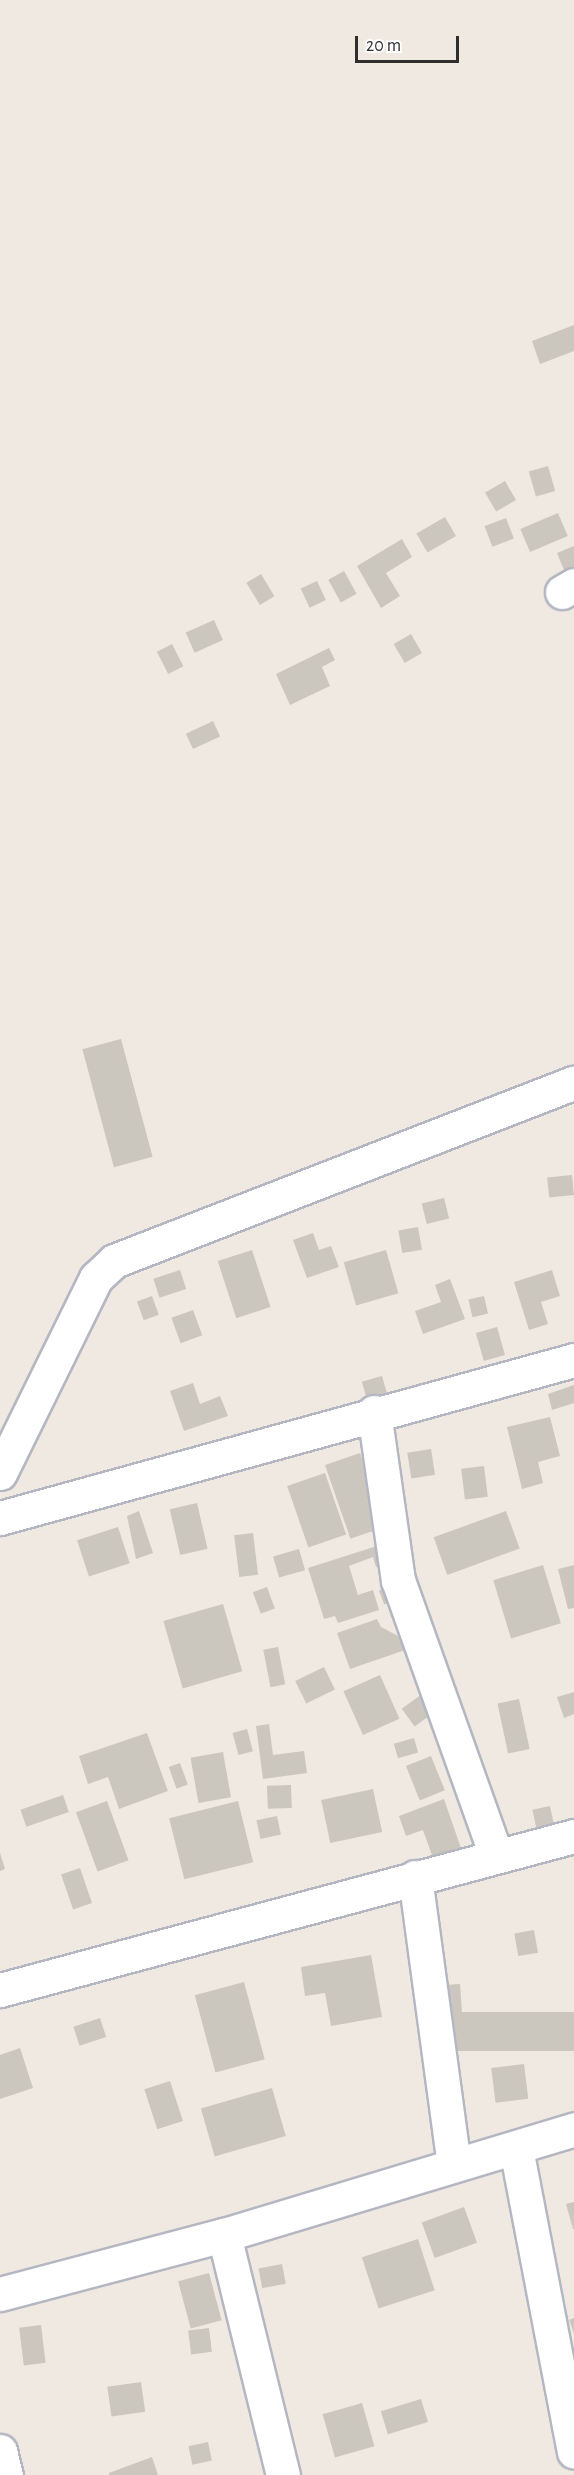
<!DOCTYPE html>
<style>
body{margin:0}
#map{position:relative;width:574px;height:2475px;overflow:hidden;background:#efe9e1;font-family:"Alegreya Sans",sans-serif}
div>[style]{position:absolute}
[style*='--x']{left:calc(var(--x)*1px);top:calc(var(--y)*1px);width:calc(var(--w)*1px);rotate:calc(var(--a)*1deg)}
.building>*{inset:0;background:#cbc7bf;transform-origin:0 0}
.roads{filter:drop-shadow(2px 0 #b4b7c1) drop-shadow(-2px 0 #b4b7c1) drop-shadow(0 2px #b4b7c1) drop-shadow(0 -2px #b4b7c1)}
.minor>*{height:33px;margin:-16.5px;padding:0 16.5px;transform-origin:16.5px;border-radius:16.5px;background:#fff}
span{translate:-50% -50%;white-space:nowrap;text-align:center;line-height:1.15;-webkit-text-stroke:5px #fff;paint-order:stroke}
.scale{position:absolute;left:355px;top:36px;width:104px;height:27px;box-sizing:border-box;border:3px solid #2e2e2e;border-top:0;padding-left:8px;font-size:18px;line-height:21px;white-space:nowrap;color:#2e2e2e;-webkit-text-stroke:4px #fff;paint-order:stroke}
</style>
<div id="map">
<div class="building">
<div style="clip-path:polygon(574px 325px,574px 351px,540px 364px,532px 341px)"></div>
<div style="left:548px;top:466px;width:26px;height:20px;rotate:74deg"></div>
<div style="left:505px;top:481px;width:22px;height:23px;rotate:60deg"></div>
<div style="left:558px;top:513px;width:25px;height:41px;rotate:67deg"></div>
<div style="left:445px;top:517px;width:22px;height:33px;rotate:60deg"></div>
<div style="left:506px;top:518px;width:22px;height:23px;rotate:69deg"></div>
<div style="clip-path:polygon(402px 539px,412px 557px,386px 573px,400px 596px,381px 608px,357px 566px)"></div>
<div style="clip-path:polygon(574px 546px,574px 571px,566px 575px,557px 553px)"></div>
<div style="left:344px;top:571px;width:26px;height:18px;rotate:61deg"></div>
<div style="left:261px;top:574px;width:26px;height:17px;rotate:59deg"></div>
<div style="left:317px;top:581px;width:21px;height:18px;rotate:65deg"></div>
<div style="left:214px;top:620px;width:22px;height:31px;rotate:66deg"></div>
<div style="left:411px;top:634px;width:22px;height:20px;rotate:60deg"></div>
<div style="left:172px;top:644px;width:25px;height:17px;rotate:63deg"></div>
<div style="clip-path:polygon(329px 648px,335px 660px,322px 667px,330px 686px,290px 705px,276px 674px)"></div>
<div style="left:213px;top:721px;width:17px;height:30px;rotate:65deg"></div>
<div style="left:121px;top:1039px;width:122px;height:40px;rotate:75deg"></div>
<div style="left:572px;top:1175px;width:20px;height:25px;rotate:84deg"></div>
<div style="left:444px;top:1198px;width:21px;height:23px;rotate:76deg"></div>
<div style="left:418px;top:1227px;width:23px;height:20px;rotate:80deg"></div>
<div style="clip-path:polygon(313px 1233px,319px 1250px,331px 1246px,339px 1267px,307px 1278px,293px 1240px)"></div>
<div style="left:252px;top:1250px;width:60px;height:36px;rotate:72deg"></div>
<div style="left:386px;top:1250px;width:45px;height:44px;rotate:74deg"></div>
<div style="left:180px;top:1270px;width:20px;height:28px;rotate:72deg"></div>
<div style="clip-path:polygon(552px 1270px,560px 1296px,541px 1302px,548px 1324px,529px 1330px,514px 1282px)"></div>
<div style="clip-path:polygon(450px 1279px,465px 1319px,423px 1334px,415px 1311px,441px 1302px,435px 1285px)"></div>
<div style="left:152px;top:1296px;width:20px;height:16px;rotate:70deg"></div>
<div style="left:484px;top:1296px;width:18px;height:16px;rotate:77deg"></div>
<div style="left:193px;top:1310px;width:27px;height:23px;rotate:70deg"></div>
<div style="left:497px;top:1327px;width:29px;height:22px;rotate:74deg"></div>
<div style="left:382px;top:1376px;width:19px;height:21px;rotate:74deg"></div>
<div style="clip-path:polygon(193px 1383px,200px 1404px,220px 1396px,228px 1416px,184px 1431px,170px 1391px)"></div>
<div style="clip-path:polygon(574px 1385px,574px 1403px,552px 1410px,548px 1394px)"></div>
<div style="clip-path:polygon(550px 1417px,560px 1456px,538px 1462px,543px 1483px,522px 1489px,507px 1427px)"></div>
<div style="left:431px;top:1449px;width:26px;height:24px;rotate:81deg"></div>
<div style="left:360px;top:1453px;width:78px;height:37px;rotate:71deg"></div>
<div style="left:484px;top:1466px;width:31px;height:23px;rotate:83deg"></div>
<div style="left:325px;top:1473px;width:65px;height:40px;rotate:71deg"></div>
<div style="left:197px;top:1503px;width:47px;height:28px;rotate:77deg"></div>
<div style="clip-path:polygon(139px 1511px,153px 1553px,136px 1559px,127px 1516px)"></div>
<div style="left:506px;top:1511px;width:40px;height:77px;rotate:70deg"></div>
<div style="left:118px;top:1527px;width:38px;height:43px;rotate:72deg"></div>
<div style="left:253px;top:1533px;width:42px;height:19px;rotate:83deg"></div>
<div style="clip-path:polygon(380px 1545px,386px 1564px,376px 1567px,373px 1557px,349px 1566px,358px 1595px,373px 1590px,379px 1610px,338px 1623px,335px 1616px,324px 1619px,308px 1568px)"></div>
<div style="left:299px;top:1549px;width:22px;height:27px;rotate:74deg"></div>
<div style="left:543px;top:1565px;width:61px;height:52px;rotate:73deg"></div>
<div style="clip-path:polygon(574px 1565px,574px 1608px,568px 1609px,558px 1569px)"></div>
<div style="left:394px;top:1585px;width:15px;height:16px;rotate:70deg"></div>
<div style="left:267px;top:1587px;width:23px;height:15px;rotate:70deg"></div>
<div style="left:223px;top:1604px;width:70px;height:62px;rotate:74deg"></div>
<div style="clip-path:polygon(377px 1619px,381px 1627px,400px 1637px,405px 1650px,350px 1669px,337px 1633px)"></div>
<div style="left:278px;top:1647px;width:38px;height:15px;rotate:79deg"></div>
<div style="left:324px;top:1667px;width:25px;height:32px;rotate:64deg"></div>
<div style="left:380px;top:1675px;width:48px;height:40px;rotate:66deg"></div>
<div style="left:426px;top:1691px;width:22px;height:30px;rotate:54deg"></div>
<div style="clip-path:polygon(574px 1692px,574px 1714px,564px 1718px,557px 1697px)"></div>
<div style="left:519px;top:1699px;width:51px;height:22px;rotate:78deg"></div>
<div style="clip-path:polygon(269px 1724px,273px 1755px,304px 1751px,307px 1773px,263px 1779px,256px 1726px)"></div>
<div style="left:247px;top:1729px;width:23px;height:15px;rotate:75deg"></div>
<div style="clip-path:polygon(147px 1733px,168px 1791px,119px 1809px,108px 1777px,88px 1784px,79px 1756px)"></div>
<div style="left:414px;top:1738px;width:15px;height:21px;rotate:74deg"></div>
<div style="left:223px;top:1752px;width:46px;height:33px;rotate:80deg"></div>
<div style="left:431px;top:1756px;width:37px;height:27px;rotate:68deg"></div>
<div style="left:180px;top:1763px;width:23px;height:12px;rotate:70deg"></div>
<div style="left:291px;top:1785px;width:23px;height:24px;rotate:88deg"></div>
<div style="left:373px;top:1789px;width:44px;height:53px;rotate:78deg"></div>
<div style="left:63px;top:1795px;width:18px;height:45px;rotate:71deg"></div>
<div style="clip-path:polygon(444px 1799px,462px 1851px,434px 1861px,423px 1830px,406px 1836px,399px 1816px)"></div>
<div style="left:107px;top:1801px;width:63px;height:33px;rotate:70deg"></div>
<div style="left:238px;top:1801px;width:63px;height:71px;rotate:76deg"></div>
<div style="left:550px;top:1806px;width:19px;height:18px;rotate:78deg"></div>
<div style="left:277px;top:1816px;width:19px;height:21px;rotate:78deg"></div>
<div style="clip-path:polygon(0 1853px,5px 1869px,0 1871px)"></div>
<div style="left:80px;top:1868px;width:37px;height:20px;rotate:71deg"></div>
<div style="left:534px;top:1930px;width:23px;height:20px;rotate:80deg"></div>
<div style="clip-path:polygon(371px 1955px,382px 2017px,331px 2026px,325px 1993px,305px 1996px,301px 1967px)"></div>
<div style="left:244px;top:1982px;width:80px;height:51px;rotate:75deg"></div>
<div style="left:460px;top:1984px;width:31px;height:23px;rotate:86deg"></div>
<div style="left:574px;top:2012px;width:39px;height:128px;rotate:90deg"></div>
<div style="left:100px;top:2018px;width:20px;height:28px;rotate:72deg"></div>
<div style="clip-path:polygon(20px 2048px,33px 2088px,0 2099px,0 2055px)"></div>
<div style="left:524px;top:2064px;width:35px;height:33px;rotate:83deg"></div>
<div style="left:170px;top:2081px;width:42px;height:27px;rotate:72deg"></div>
<div style="left:272px;top:2088px;width:50px;height:74px;rotate:74deg"></div>
<div style="clip-path:polygon(574px 2202px,574px 2229px,573px 2229px,566px 2204px)"></div>
<div style="left:464px;top:2207px;width:38px;height:45px;rotate:70deg"></div>
<div style="left:418px;top:2239px;width:54px;height:59px;rotate:72deg"></div>
<div style="left:282px;top:2264px;width:20px;height:24px;rotate:79deg"></div>
<div style="left:209px;top:2273px;width:49px;height:32px;rotate:75deg"></div>
<div style="clip-path:polygon(574px 2318px,574px 2333px,569px 2320px)"></div>
<div style="left:41px;top:2325px;width:38px;height:22px;rotate:83deg"></div>
<div style="left:209px;top:2328px;width:24px;height:21px;rotate:83deg"></div>
<div style="left:141px;top:2382px;width:30px;height:34px;rotate:82deg"></div>
<div style="left:421px;top:2399px;width:24px;height:42px;rotate:73deg"></div>
<div style="left:362px;top:2403px;width:45px;height:41px;rotate:74deg"></div>
<div style="left:208px;top:2442px;width:19px;height:20px;rotate:78deg"></div>
<div style="clip-path:polygon(152px 2457px,158px 2475px,109px 2475px,109px 2473px)"></div>
</div>
<div class="roads">
<div class="minor">
<div style="--x:562;--y:592;--w:14;--a:-30"></div>
<div style="--x:374;--y:1412;--w:170;--a:81.9"></div>
<div style="--x:398;--y:1580;--w:292;--a:70.4"></div>
<div style="--x:0;--y:1473;--w:217;--a:-63.8"></div>
<div style="--x:96;--y:1278;--w:25;--a:-43"></div>
<div style="--x:114;--y:1261;--w:493;--a:-21.2"></div>
<div style="--x:0;--y:1518;--w:595;--a:-15.39"></div>
<div style="--x:415;--y:1877;--w:290;--a:82.3"></div>
<div style="--x:0;--y:1990;--w:594;--a:-15.02"></div>
<div style="--x:516;--y:2148;--w:309;--a:79.2"></div>
<div style="--x:224;--y:2235;--w:247;--a:76.2"></div>
<div style="--x:0;--y:2294;--w:232;--a:-14.8"></div>
<div style="--x:224;--y:2235;--w:366;--a:-16.8"></div>
<div style="--x:0;--y:2451;--w:25;--a:76"></div>
</div>
</div>
<div class="scale">20 m</div>
</div>
